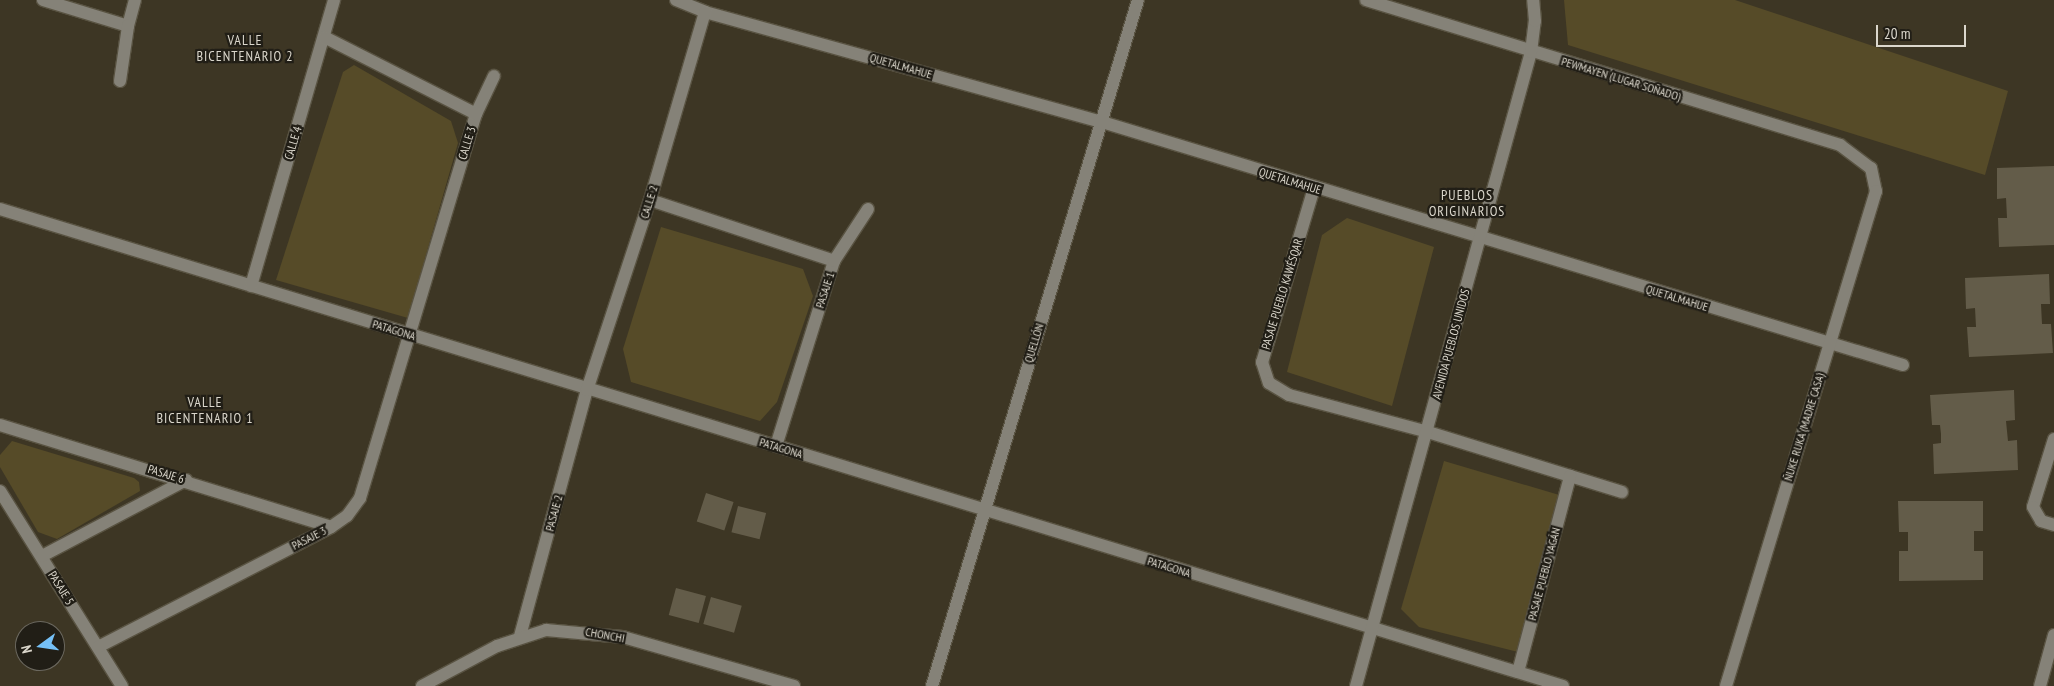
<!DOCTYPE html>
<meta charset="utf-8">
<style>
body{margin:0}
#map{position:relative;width:2054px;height:686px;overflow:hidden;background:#3d3624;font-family:"PT Sans Narrow",sans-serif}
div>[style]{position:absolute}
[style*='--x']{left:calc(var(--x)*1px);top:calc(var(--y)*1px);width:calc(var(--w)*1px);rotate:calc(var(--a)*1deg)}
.green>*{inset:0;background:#564b28}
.building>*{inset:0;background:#635c49;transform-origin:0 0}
.roads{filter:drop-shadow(1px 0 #595342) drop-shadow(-1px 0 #595342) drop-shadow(0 1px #595342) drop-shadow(0 -1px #595342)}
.minor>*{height:12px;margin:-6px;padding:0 6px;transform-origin:6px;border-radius:6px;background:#858278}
span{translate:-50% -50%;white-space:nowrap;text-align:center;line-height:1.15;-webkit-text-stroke:4.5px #211e16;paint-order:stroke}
.street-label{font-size:12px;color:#dbd7cc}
.neighbourhood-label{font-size:14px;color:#dbd7cc;letter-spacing:1px}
.north{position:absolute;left:15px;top:621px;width:50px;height:50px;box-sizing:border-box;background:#211e16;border:1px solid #6b685f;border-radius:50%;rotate:256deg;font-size:14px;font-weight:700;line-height:20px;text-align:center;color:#dbd7cc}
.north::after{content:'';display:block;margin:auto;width:18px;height:22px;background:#75c0f6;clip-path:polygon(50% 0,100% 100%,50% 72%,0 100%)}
.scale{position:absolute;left:1876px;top:25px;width:90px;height:22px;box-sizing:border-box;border:2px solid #dbd7cc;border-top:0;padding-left:6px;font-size:15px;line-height:18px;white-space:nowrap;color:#dbd7cc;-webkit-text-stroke:4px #211e16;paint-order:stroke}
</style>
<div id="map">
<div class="green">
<div style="clip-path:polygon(1564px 0,1735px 0,2008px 91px,1985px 175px,1568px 45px)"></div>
<div style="clip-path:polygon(354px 65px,451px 121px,458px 143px,408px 318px,276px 280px,343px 72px)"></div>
<div style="clip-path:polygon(1347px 218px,1434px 247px,1392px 406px,1287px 372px,1322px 235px)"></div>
<div style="clip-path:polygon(661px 227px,803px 269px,813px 296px,777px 402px,760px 421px,631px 382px,623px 349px)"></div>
<div style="clip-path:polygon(12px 441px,134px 478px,139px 482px,140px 491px,57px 539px,38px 532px,0 467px,0 455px)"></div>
<div style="clip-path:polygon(1444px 461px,1566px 497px,1522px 653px,1419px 627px,1401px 609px)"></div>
</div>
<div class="building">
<div style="clip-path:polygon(2054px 166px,2054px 245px,1999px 247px,1998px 218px,2007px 218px,2006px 198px,1997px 199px,1997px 168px)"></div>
<div style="clip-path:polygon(2049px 274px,2050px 304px,2041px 304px,2042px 324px,2051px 324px,2053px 353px,1969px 357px,1967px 327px,1976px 327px,1975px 308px,1966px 309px,1965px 278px)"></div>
<div style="clip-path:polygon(2014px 390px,2015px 420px,2006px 421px,2008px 441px,2017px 440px,2018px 470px,1934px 474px,1933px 444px,1941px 443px,1941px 434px,1940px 425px,1932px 425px,1930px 395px)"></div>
<div style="left:706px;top:493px;width:29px;height:30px;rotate:18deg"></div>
<div style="clip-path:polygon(1898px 501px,1983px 501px,1983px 531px,1974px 531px,1974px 551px,1983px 551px,1983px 580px,1899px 581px,1899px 551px,1908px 551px,1908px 532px,1899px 532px)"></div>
<div style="left:738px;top:506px;width:29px;height:27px;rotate:14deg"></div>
<div style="left:676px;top:588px;width:31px;height:28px;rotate:15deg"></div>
<div style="left:711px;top:597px;width:32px;height:28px;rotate:16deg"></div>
</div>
<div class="roads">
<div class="minor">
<div style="--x:43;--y:0;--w:89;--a:17"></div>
<div style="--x:128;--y:26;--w:27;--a:-75"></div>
<div style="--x:676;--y:0;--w:31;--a:22"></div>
<div style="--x:705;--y:12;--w:412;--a:15.5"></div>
<div style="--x:1102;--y:122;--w:837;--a:16.88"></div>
<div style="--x:1366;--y:0;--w:496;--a:17"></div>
<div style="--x:1840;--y:145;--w:39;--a:37"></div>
<div style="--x:1871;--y:168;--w:24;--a:78"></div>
<div style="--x:1876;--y:191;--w:517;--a:106.86"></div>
<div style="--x:120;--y:81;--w:56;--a:-81.7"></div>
<div style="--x:476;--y:114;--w:42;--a:-64.7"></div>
<div style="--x:1314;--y:188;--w:182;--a:106.6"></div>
<div style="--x:1262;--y:362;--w:22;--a:72"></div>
<div style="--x:1269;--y:383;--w:23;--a:31"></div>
<div style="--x:1289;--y:395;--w:144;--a:14.9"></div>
<div style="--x:1428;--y:432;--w:203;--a:17.2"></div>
<div style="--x:650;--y:200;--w:194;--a:18.3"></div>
<div style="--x:834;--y:261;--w:194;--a:107.4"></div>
<div style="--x:0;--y:209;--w:1634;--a:16.97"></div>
<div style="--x:834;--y:261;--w:62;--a:-56.8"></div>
<div style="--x:251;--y:286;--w:298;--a:-73.8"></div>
<div style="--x:0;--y:425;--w:346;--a:17.1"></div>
<div style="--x:2054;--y:439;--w:71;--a:107.2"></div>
<div style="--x:2033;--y:507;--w:16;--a:60"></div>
<div style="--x:2041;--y:521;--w:14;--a:17"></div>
<div style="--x:0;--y:491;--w:230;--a:58"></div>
<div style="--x:42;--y:556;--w:163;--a:-27.8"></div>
<div style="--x:520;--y:636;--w:255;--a:-74.8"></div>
<div style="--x:587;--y:390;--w:200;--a:-71.7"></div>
<div style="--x:650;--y:200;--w:196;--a:-73.7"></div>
<div style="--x:98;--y:647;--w:262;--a:-27.2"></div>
<div style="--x:331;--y:527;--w:19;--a:-35"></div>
<div style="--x:347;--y:516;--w:22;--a:-54"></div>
<div style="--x:360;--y:498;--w:401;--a:-73.2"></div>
<div style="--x:476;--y:114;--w:170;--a:-153.1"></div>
<div style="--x:1518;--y:672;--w:203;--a:-75.1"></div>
<div style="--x:422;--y:686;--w:85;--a:-28.1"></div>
<div style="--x:497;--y:646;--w:52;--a:-18.1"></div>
<div style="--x:546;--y:630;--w:77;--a:5.2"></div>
<div style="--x:623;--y:637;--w:178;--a:16"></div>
<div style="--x:932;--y:686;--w:716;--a:-73.29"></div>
<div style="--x:1356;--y:686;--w:658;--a:-74.57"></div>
<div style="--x:1531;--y:52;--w:31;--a:-83"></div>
<div style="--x:1535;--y:21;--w:21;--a:-95"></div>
<div style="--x:2040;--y:686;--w:53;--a:-74.6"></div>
</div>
</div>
<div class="street-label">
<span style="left:901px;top:66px;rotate:16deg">QUETALMAHUE</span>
<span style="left:1621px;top:79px;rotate:17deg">PEWMAYEN (LUGAR SOÑADO)</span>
<span style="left:293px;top:143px;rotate:-74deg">CALLE 4</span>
<span style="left:467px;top:143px;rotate:-73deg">CALLE 3</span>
<span style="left:1290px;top:181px;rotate:17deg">QUETALMAHUE</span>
<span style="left:649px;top:202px;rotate:-73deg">CALLE 2</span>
<span style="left:825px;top:290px;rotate:-72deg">PASAJE 1</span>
<span style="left:1282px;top:294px;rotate:-73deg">PASAJE PUEBLO KAWÉSQAR</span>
<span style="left:1677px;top:298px;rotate:17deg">QUETALMAHUE</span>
<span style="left:394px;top:330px;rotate:17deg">PATAGONA</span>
<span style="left:1034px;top:343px;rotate:-73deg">QUELLÓN</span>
<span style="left:1451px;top:344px;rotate:-75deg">AVENIDA PUEBLOS UNIDOS</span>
<span style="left:1804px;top:427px;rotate:-73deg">ÑUKE RUKA (MADRE CASA)</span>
<span style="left:781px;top:448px;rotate:17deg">PATAGONA</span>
<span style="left:166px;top:474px;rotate:17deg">PASAJE 6</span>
<span style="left:554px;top:513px;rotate:-75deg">PASAJE 2</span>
<span style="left:309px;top:538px;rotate:-27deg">PASAJE 3</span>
<span style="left:1169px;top:567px;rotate:17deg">PATAGONA</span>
<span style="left:1544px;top:574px;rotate:-75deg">PASAJE PUEBLO YAGÁN</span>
<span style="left:61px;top:588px;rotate:58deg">PASAJE 5</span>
<span style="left:605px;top:635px;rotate:10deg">CHONCHI</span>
</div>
<div class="neighbourhood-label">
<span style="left:245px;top:48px">VALLE<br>BICENTENARIO 2</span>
<span style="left:1467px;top:203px">PUEBLOS<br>ORIGINARIOS</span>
<span style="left:205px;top:410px">VALLE<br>BICENTENARIO 1</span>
</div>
<div class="north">N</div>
<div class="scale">20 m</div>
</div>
